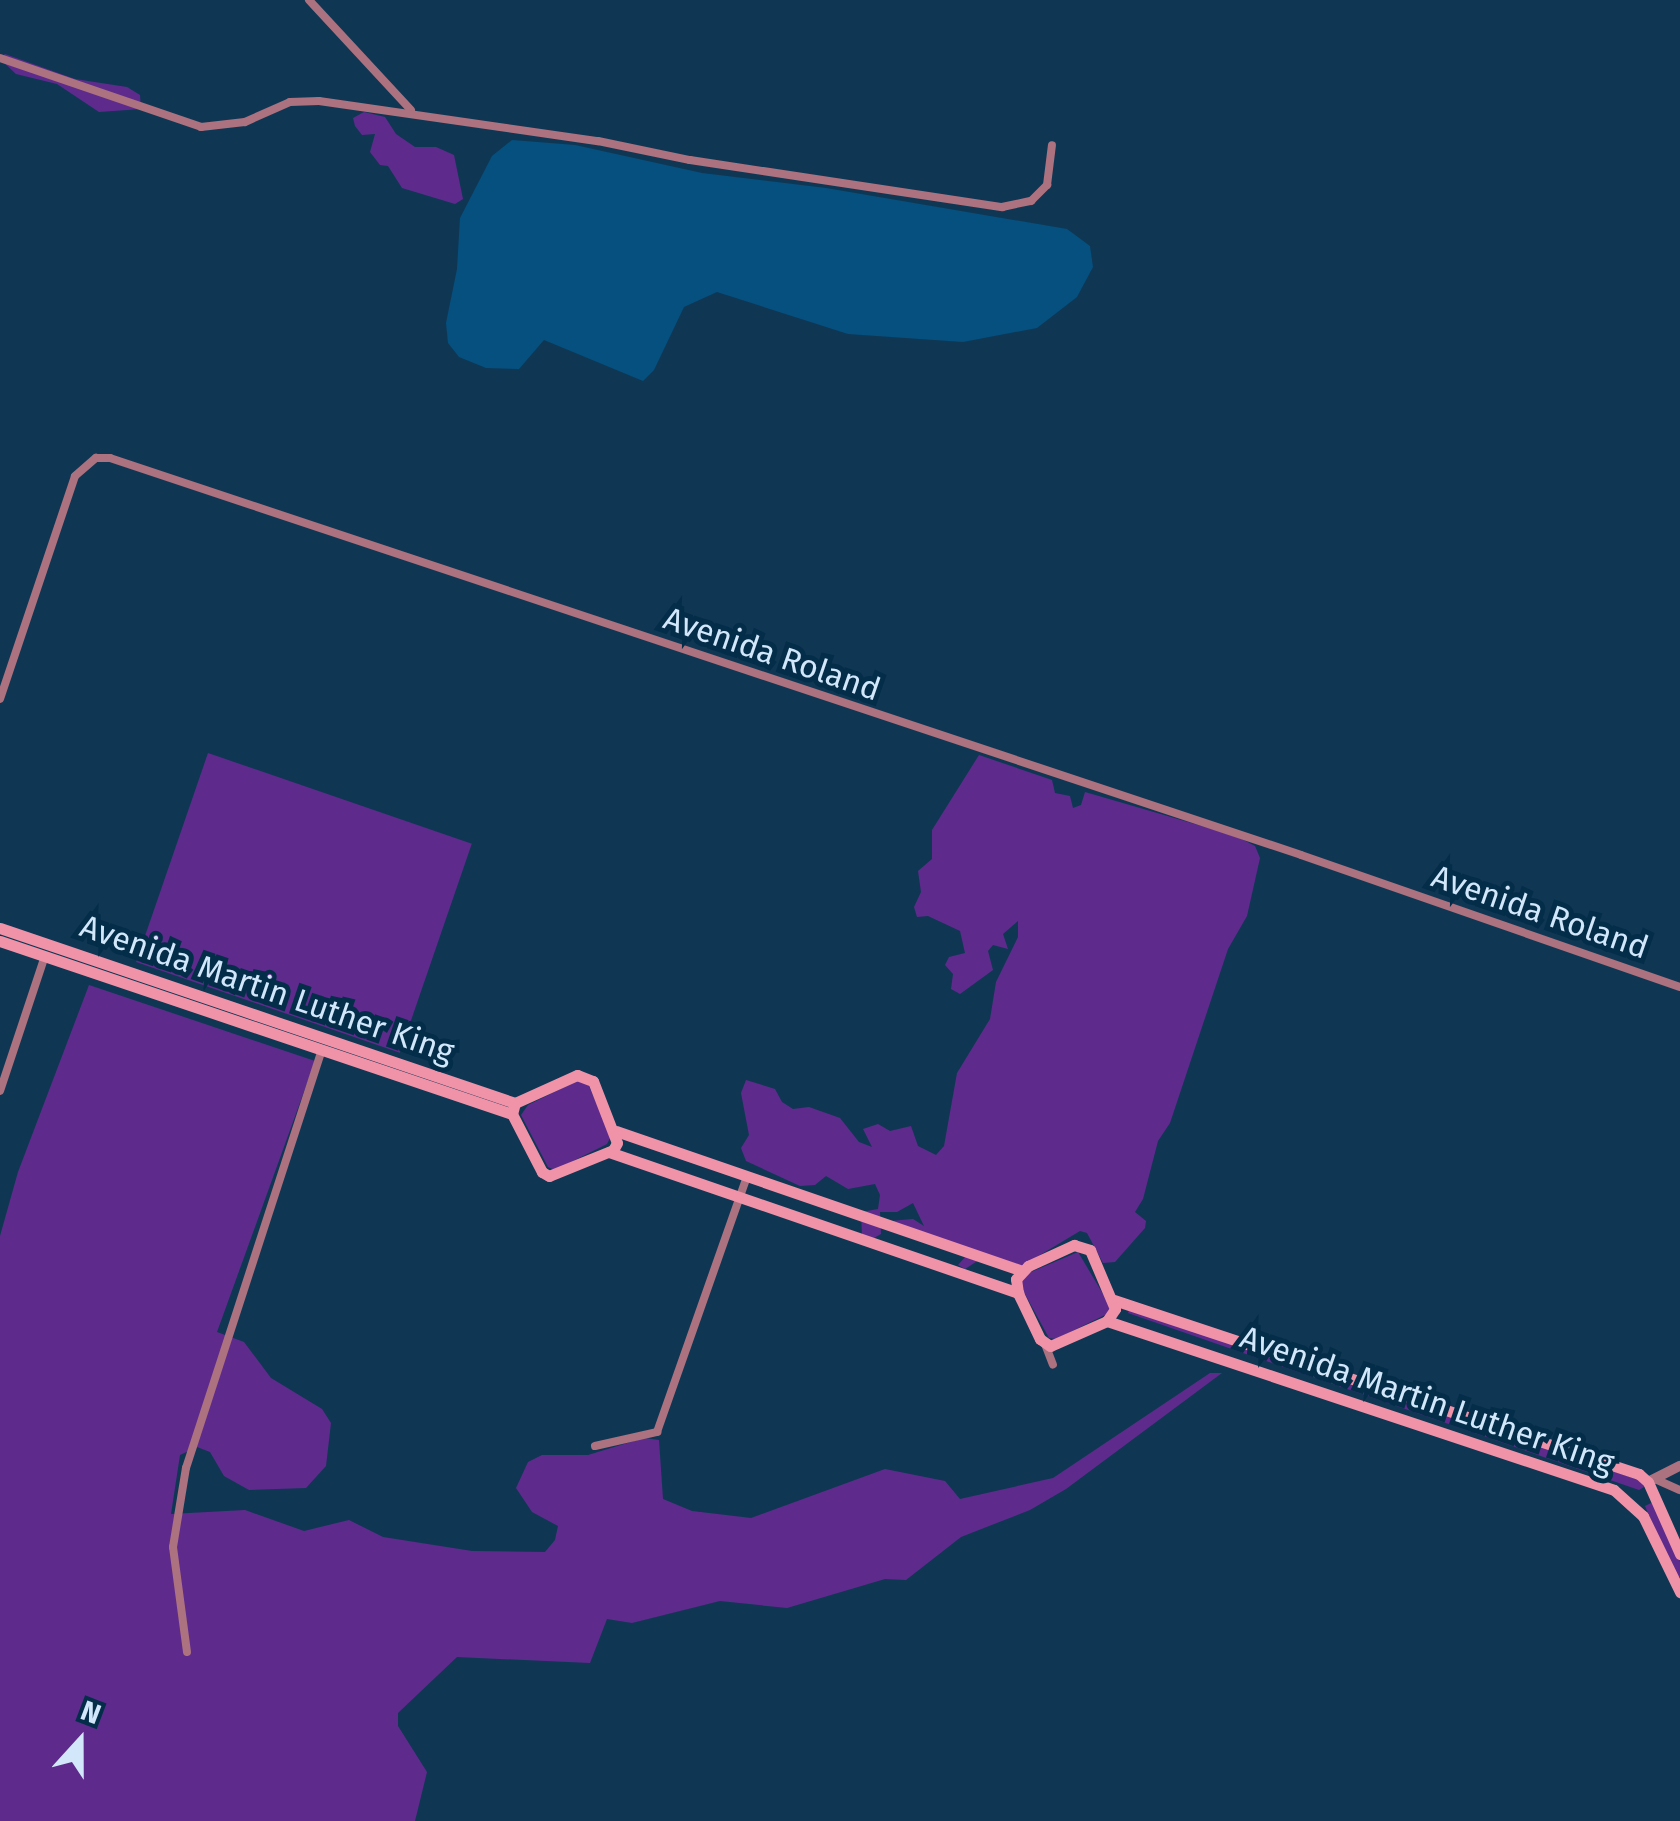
<!DOCTYPE html>
<style>
body{margin:0}
#map{position:relative;width:1680px;height:1821px;overflow:hidden;background:#0f3754;font-family:"Fira Sans",sans-serif}
div>[style]{position:absolute}
[style*='--x']{left:calc(var(--x)*1px);top:calc(var(--y)*1px);width:calc(var(--w)*1px);rotate:calc(var(--a)*1deg)}
.green>*{inset:0;background:#5e2b8c;transform-origin:0 0}
.water>*{inset:0;background:#05507f}
.minor>*{height:8px;margin:-4px;padding:0 4px;transform-origin:4px;border-radius:4px;background:#ac727f}
.tertiary>*{height:10px;margin:-5px;padding:0 5px;transform-origin:5px;border-radius:5px;background:#ac727f}
.secondary>*{height:11px;margin:-5.5px;padding:0 5.5px;transform-origin:5.5px;border-radius:5.5px;background:#f093a9}
span{translate:-50% -50%;white-space:nowrap;text-align:center;line-height:1.15;-webkit-text-stroke:10px #032d49;paint-order:stroke}
.street-label{font-size:32px;color:#d2e7fa}
.north{position:absolute;left:30px;top:1691px;width:100px;height:100px;-webkit-text-stroke:8px #032d49;paint-order:stroke;rotate:21deg;font-size:28px;font-weight:700;line-height:40px;text-align:center;color:#d2e7fa}
.north::after{content:'';display:block;margin:auto;width:35px;height:45px;background:#d2e7fa;clip-path:polygon(50% 0,100% 100%,50% 72%,0 100%)}
</style>
<div id="map">
<div class="green">
<div style="clip-path:polygon(5px 54px,75px 79px,127px 87px,140px 95px,141px 109px,99px 112px,57px 84px,16px 74px,0 59px)"></div>
<div style="clip-path:polygon(364px 112px,385px 117px,396px 134px,415px 147px,436px 147px,454px 155px,463px 199px,455px 204px,402px 188px,388px 166px,380px 165px,370px 152px,375px 134px,362px 135px,355px 126px,353px 118px)"></div>
<div style="left:208px;top:753px;width:279px;height:221px;rotate:19deg"></div>
<div style="clip-path:polygon(979px 755px,1052px 780px,1055px 793px,1070px 796px,1073px 808px,1081px 805px,1085px 792px,1236px 836px,1255px 846px,1260px 858px,1247px 916px,1228px 949px,1170px 1123px,1158px 1141px,1143px 1199px,1135px 1212px,1146px 1221px,1145px 1228px,1115px 1262px,1103px 1263px,1087px 1233px,1080px 1231px,1020px 1267px,979px 1260px,965px 1269px,958px 1265px,967px 1255px,889px 1229px,892px 1221px,901px 1220px,913px 1219px,924px 1226px,913px 1203px,897px 1212px,880px 1212px,881px 1234px,874px 1238px,862px 1236px,861px 1212px,878px 1209px,880px 1195px,875px 1184px,848px 1189px,826px 1176px,815px 1185px,800px 1186px,746px 1161px,741px 1148px,749px 1135px,741px 1093px,746px 1080px,775px 1089px,782px 1102px,793px 1109px,809px 1107px,840px 1118px,859px 1142px,872px 1147px,863px 1129px,878px 1124px,890px 1131px,911px 1126px,918px 1146px,936px 1155px,944px 1146px,957px 1073px,990px 1019px,996px 982px,1018px 937px,1018px 921px,1003px 934px,1008px 949px,993px 945px,988px 951px,993px 970px,960px 994px,951px 989px,953px 974px,945px 965px,949px 957px,965px 953px,960px 931px,928px 916px,917px 917px,914px 907px,921px 892px,918px 871px,932px 859px,932px 830px)"></div>
<div style="clip-path:polygon(89px 985px,315px 1061px,217px 1332px,244px 1342px,271px 1378px,322px 1409px,331px 1423px,326px 1466px,306px 1488px,249px 1490px,224px 1476px,210px 1452px,197px 1447px,180px 1455px,171px 1514px,245px 1510px,304px 1531px,349px 1520px,383px 1537px,472px 1551px,545px 1552px,555px 1540px,558px 1526px,532px 1512px,516px 1488px,528px 1462px,542px 1455px,588px 1455px,644px 1438px,659px 1440px,663px 1499px,692px 1511px,751px 1518px,885px 1469px,945px 1481px,960px 1499px,1053px 1478px,1210px 1373px,1222px 1373px,1066px 1489px,1030px 1510px,961px 1537px,906px 1580px,885px 1579px,787px 1608px,720px 1601px,632px 1623px,607px 1619px,590px 1663px,457px 1657px,398px 1713px,398px 1726px,427px 1772px,415px 1821px,0 1821px,0 1236px,18px 1172px)"></div>
<div style="clip-path:polygon(579px 1080px,588px 1084px,611px 1136px,607px 1144px,555px 1170px,548px 1167px,521px 1115px,528px 1105px)"></div>
<div style="clip-path:polygon(1078px 1252px,1109px 1304px,1109px 1313px,1056px 1339px,1049px 1338px,1020px 1285px,1024px 1275px)"></div>
<div style="clip-path:polygon(1130px 1307px,1642px 1481px,1644px 1487px,1639px 1490px,1128px 1313px)"></div>
<div style="clip-path:polygon(1653px 1502px,1680px 1562px,1680px 1577px,1676px 1576px,1645px 1506px)"></div>
</div>
<div class="water">
<div style="clip-path:polygon(512px 140px,575px 145px,702px 173px,826px 188px,1067px 229px,1090px 246px,1093px 267px,1077px 297px,1037px 328px,963px 342px,848px 334px,717px 292px,684px 307px,654px 370px,643px 381px,544px 340px,519px 369px,486px 368px,459px 357px,448px 343px,446px 323px,457px 269px,460px 218px,492px 156px)"></div>
</div>
<div class="minor">
<div style="--x:309;--y:0;--w:150;--a:47.2"></div>
<div style="--x:0;--y:58;--w:213;--a:18.9"></div>
<div style="--x:201;--y:127;--w:44;--a:-6.5"></div>
<div style="--x:245;--y:122;--w:49;--a:-24"></div>
<div style="--x:290;--y:102;--w:29;--a:-2"></div>
<div style="--x:319;--y:101;--w:282;--a:8.2"></div>
<div style="--x:598;--y:141;--w:94;--a:11.7"></div>
<div style="--x:690;--y:160;--w:316;--a:8.6"></div>
<div style="--x:1002;--y:207;--w:30;--a:-12"></div>
<div style="--x:1031;--y:201;--w:23;--a:-45"></div>
<div style="--x:1047;--y:185;--w:40;--a:-82.9"></div>
<div style="--x:0;--y:699;--w:235;--a:-71.4"></div>
<div style="--x:75;--y:476;--w:28;--a:-41"></div>
<div style="--x:96;--y:458;--w:14;--a:0"></div>
<div style="--x:110;--y:458;--w:1255;--a:18.43"></div>
<div style="--x:1301;--y:855;--w:401;--a:19.2"></div>
<div style="--x:0;--y:1091;--w:142;--a:-71.6"></div>
<div style="--x:1045;--y:1344;--w:22;--a:69"></div>
<div style="--x:595;--y:1446;--w:64;--a:-12.7"></div>
<div style="--x:657;--y:1432;--w:271;--a:-70.6"></div>
<div style="--x:1655;--y:1479;--w:27;--a:24"></div>
<div style="--x:187;--y:1652;--w:106;--a:-97.6"></div>
<div style="--x:173;--y:1547;--w:80;--a:-80.7"></div>
<div style="--x:186;--y:1468;--w:440;--a:-72"></div>
</div>
<div class="tertiary">
<div style="--x:1648;--y:1482;--w:36;--a:-27"></div>
</div>
<div class="secondary">
<div style="--x:0;--y:928;--w:544;--a:18.77"></div>
<div style="--x:0;--y:941;--w:540;--a:18.67"></div>
<div style="--x:577;--y:1075;--w:17;--a:21"></div>
<div style="--x:593;--y:1081;--w:66;--a:68.8"></div>
<div style="--x:617;--y:1143;--w:8;--a:120"></div>
<div style="--x:613;--y:1150;--w:69;--a:157.9"></div>
<div style="--x:549;--y:1176;--w:8;--a:-150"></div>
<div style="--x:542;--y:1172;--w:65;--a:-117.3"></div>
<div style="--x:512;--y:1114;--w:11;--a:-75"></div>
<div style="--x:515;--y:1103;--w:68;--a:-24.3"></div>
<div style="--x:616;--y:1131;--w:429;--a:19"></div>
<div style="--x:609;--y:1152;--w:433;--a:19"></div>
<div style="--x:1074;--y:1245;--w:17;--a:17"></div>
<div style="--x:1090;--y:1250;--w:64;--a:67"></div>
<div style="--x:1115;--y:1309;--w:14;--a:124"></div>
<div style="--x:1107;--y:1321;--w:62;--a:156.3"></div>
<div style="--x:1050;--y:1346;--w:12;--a:-145"></div>
<div style="--x:1040;--y:1339;--w:51;--a:-115.6"></div>
<div style="--x:1018;--y:1293;--w:14;--a:-98"></div>
<div style="--x:1016;--y:1279;--w:18;--a:-47"></div>
<div style="--x:1028;--y:1266;--w:51;--a:-24.5"></div>
<div style="--x:1114;--y:1300;--w:553;--a:18.34"></div>
<div style="--x:1639;--y:1474;--w:12;--a:42"></div>
<div style="--x:1648;--y:1482;--w:79;--a:66"></div>
<div style="--x:1107;--y:1321;--w:534;--a:18.43"></div>
<div style="--x:1614;--y:1490;--w:39;--a:42"></div>
<div style="--x:1643;--y:1516;--w:85;--a:64"></div>
</div>
<div class="street-label">
<span style="left:772px;top:654px;rotate:19deg">Avenida Roland</span>
<span style="left:1540px;top:912px;rotate:19deg">Avenida Roland</span>
<span style="left:267px;top:989px;rotate:19deg">Avenida Martin Luther King</span>
<span style="left:1427px;top:1400px;rotate:19deg">Avenida Martin Luther King</span>
</div>
<div class="north">N</div>
</div>
